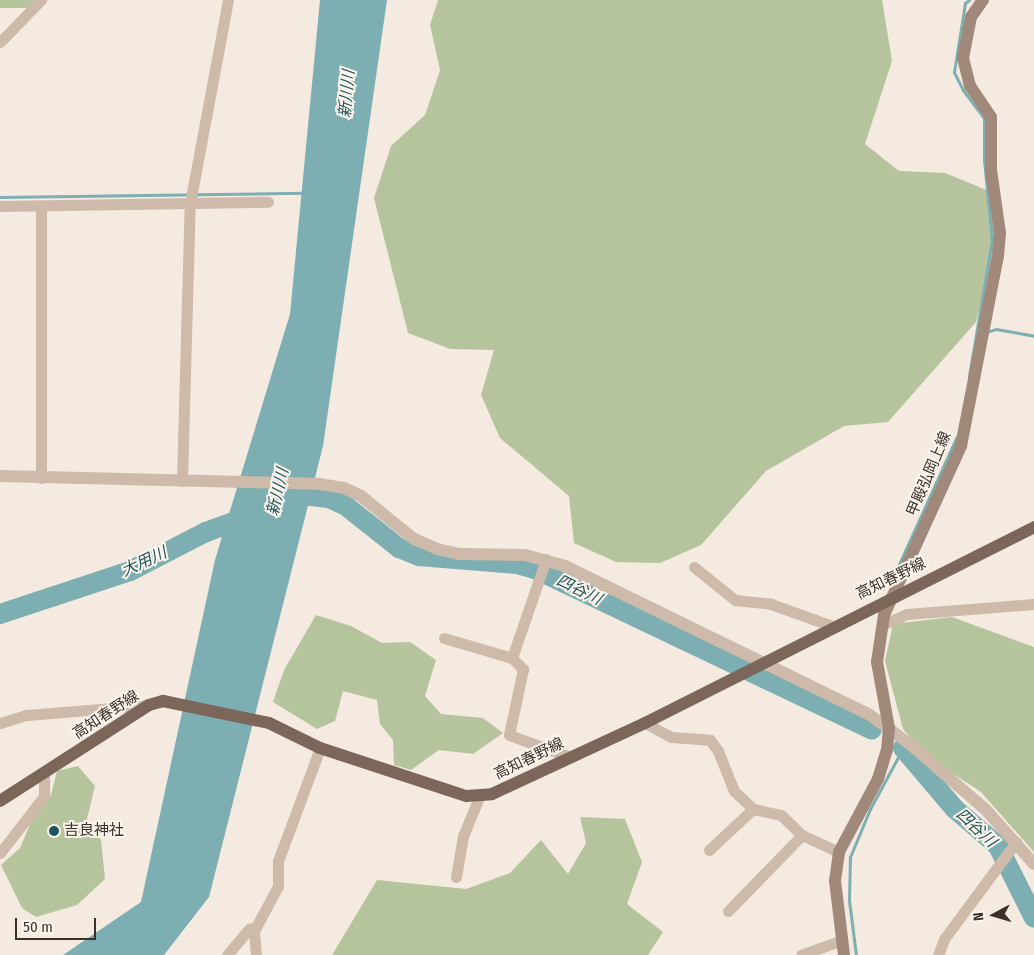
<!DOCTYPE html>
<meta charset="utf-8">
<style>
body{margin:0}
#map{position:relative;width:1034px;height:955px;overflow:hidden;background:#f4eadf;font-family:"Fira Sans Condensed","Noto Sans JP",sans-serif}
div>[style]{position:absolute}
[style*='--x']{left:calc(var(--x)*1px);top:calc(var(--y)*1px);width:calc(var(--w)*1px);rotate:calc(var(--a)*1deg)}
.green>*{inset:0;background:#b6c49e}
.water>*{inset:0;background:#7daeb2}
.stream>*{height:3px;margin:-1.5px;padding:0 1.5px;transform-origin:1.5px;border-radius:1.5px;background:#7daeb2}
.river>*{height:20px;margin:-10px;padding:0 10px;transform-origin:10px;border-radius:10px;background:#7daeb2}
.minor>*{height:11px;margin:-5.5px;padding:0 5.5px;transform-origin:5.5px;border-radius:5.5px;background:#cdbaaa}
.tertiary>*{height:12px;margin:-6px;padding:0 6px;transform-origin:6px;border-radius:6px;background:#cdbaaa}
.secondary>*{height:12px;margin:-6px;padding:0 6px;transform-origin:6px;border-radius:6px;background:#a0897b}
.primary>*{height:12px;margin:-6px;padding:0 6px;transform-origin:6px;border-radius:6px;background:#7c665a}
.dots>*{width:14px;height:14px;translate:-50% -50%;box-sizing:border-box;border:2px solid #fbf4ec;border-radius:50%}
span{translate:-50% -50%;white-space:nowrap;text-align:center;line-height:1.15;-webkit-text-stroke:4px #fbf4ec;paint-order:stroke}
.street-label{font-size:15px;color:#3a2f2a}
.poi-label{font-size:15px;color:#3a2f2a}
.left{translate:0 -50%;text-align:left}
.water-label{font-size:16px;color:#1d575d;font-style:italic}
.north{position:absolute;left:969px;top:890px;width:50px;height:50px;-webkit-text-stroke:4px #fbf4ec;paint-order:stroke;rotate:264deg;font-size:14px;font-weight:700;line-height:20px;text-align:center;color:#3a2f2a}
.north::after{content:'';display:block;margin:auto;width:18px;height:22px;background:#3a2f2a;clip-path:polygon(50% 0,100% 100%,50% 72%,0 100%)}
.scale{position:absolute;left:15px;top:918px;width:81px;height:22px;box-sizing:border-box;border:2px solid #3a2f2a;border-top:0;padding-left:6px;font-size:15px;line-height:18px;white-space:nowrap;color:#3a2f2a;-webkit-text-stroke:4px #fbf4ec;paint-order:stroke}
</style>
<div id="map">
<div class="green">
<div style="clip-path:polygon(0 0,37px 0,28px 8px,0 8px)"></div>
<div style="clip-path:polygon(438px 0,882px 0,892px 61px,865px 144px,899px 171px,945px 173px,989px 191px,998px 236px,976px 322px,888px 422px,844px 426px,766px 471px,701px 545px,660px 563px,616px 562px,574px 543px,569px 496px,500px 438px,481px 395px,494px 350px,450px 349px,408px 333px,374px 198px,391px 146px,425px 115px,440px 70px,430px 25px)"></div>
<div style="clip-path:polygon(316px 615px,351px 626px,382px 643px,410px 642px,436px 660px,425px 696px,441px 714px,483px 718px,503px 733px,473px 754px,439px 750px,411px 770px,394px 765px,393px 740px,380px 724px,377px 700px,343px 691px,335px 721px,317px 729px,273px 702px,284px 670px)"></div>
<div style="clip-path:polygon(952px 617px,1034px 647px,1034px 852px,981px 792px,925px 755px,903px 729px,885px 661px,893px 624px)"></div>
<div style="clip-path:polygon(78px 766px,95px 786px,87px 819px,101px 840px,105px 879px,77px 905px,36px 917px,22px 908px,1px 865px,20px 848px,31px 822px,51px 795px,57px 771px)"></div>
<div style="clip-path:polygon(580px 817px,625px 819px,642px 862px,627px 904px,663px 932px,648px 955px,332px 955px,377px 880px,466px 889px,510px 873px,541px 840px,568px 874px,586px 843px)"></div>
</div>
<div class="water">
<div style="clip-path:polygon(320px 0,387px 0,323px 446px,209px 897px,164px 955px,63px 955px,141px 902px,215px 560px,290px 314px)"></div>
</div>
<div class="stream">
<div style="--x:0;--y:197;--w:304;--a:-0.8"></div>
<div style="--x:986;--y:332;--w:10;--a:-17"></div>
<div style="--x:996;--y:329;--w:39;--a:10"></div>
<div style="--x:969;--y:376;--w:138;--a:-80.4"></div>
<div style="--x:992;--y:240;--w:80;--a:-95.7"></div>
<div style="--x:984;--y:160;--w:42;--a:-90"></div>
<div style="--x:984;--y:118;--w:35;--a:-127"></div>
<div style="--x:963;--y:90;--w:20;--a:-117"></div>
<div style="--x:954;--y:72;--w:70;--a:-80.9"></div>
<div style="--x:965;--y:3;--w:5;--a:-37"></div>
<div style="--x:890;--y:584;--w:162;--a:-65.6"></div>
<div style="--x:856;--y:955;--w:55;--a:-97.3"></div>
<div style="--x:849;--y:900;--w:43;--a:-88.7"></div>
<div style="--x:850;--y:857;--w:52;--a:-67.4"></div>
<div style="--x:870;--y:809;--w:69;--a:-61.6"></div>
</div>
<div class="river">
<div style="--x:283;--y:493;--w:46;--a:6.2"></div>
<div style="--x:329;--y:498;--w:19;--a:25"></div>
<div style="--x:346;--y:506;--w:68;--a:38.4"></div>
<div style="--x:399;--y:548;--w:22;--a:22"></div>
<div style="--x:419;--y:556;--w:98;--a:4.7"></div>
<div style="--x:517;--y:564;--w:19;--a:16"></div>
<div style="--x:535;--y:569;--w:373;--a:25.5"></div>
<div style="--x:0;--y:614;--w:137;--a:-18.3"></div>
<div style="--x:130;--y:571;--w:85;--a:-27.2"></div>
<div style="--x:206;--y:532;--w:47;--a:-20"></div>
<div style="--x:903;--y:748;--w:80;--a:49.6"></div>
<div style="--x:955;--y:809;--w:57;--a:40.7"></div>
<div style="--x:998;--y:846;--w:80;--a:63.4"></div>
</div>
<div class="minor">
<div style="--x:0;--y:42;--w:59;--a:-45.7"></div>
<div style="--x:0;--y:206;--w:268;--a:-0.9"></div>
<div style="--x:41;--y:206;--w:272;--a:90"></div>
<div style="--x:182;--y:481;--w:278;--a:-88.4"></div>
<div style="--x:190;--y:203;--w:207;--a:-79.4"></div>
<div style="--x:546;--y:559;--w:105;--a:109"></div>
<div style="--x:512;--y:658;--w:16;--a:45"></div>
<div style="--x:523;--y:669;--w:67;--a:102"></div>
<div style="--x:509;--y:735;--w:65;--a:19.8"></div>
<div style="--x:694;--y:567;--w:53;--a:38.8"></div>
<div style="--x:735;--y:600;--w:36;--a:6"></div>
<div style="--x:771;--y:604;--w:65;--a:19.8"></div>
<div style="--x:882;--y:625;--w:27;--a:-24"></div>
<div style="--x:907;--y:614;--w:127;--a:-4.5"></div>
<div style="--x:444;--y:638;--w:71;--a:16.4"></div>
<div style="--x:0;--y:723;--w:28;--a:-17"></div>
<div style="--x:27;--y:715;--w:122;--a:-4.7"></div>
<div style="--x:645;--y:723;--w:30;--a:28"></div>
<div style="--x:671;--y:737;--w:39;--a:4"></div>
<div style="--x:710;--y:740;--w:14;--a:54"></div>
<div style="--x:718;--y:751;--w:43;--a:68.2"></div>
<div style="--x:734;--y:791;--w:26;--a:43"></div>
<div style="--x:753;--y:809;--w:29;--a:12"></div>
<div style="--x:781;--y:815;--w:29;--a:44"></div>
<div style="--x:802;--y:835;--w:41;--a:24.7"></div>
<div style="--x:709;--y:850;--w:60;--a:-43"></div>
<div style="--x:0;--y:853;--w:72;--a:-52.3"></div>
<div style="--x:44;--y:796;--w:23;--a:-90"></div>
<div style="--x:456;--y:877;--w:42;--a:-80.3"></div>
<div style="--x:463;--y:836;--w:44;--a:-67.5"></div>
<div style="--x:728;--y:911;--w:106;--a:-45.8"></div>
<div style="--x:227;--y:955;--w:34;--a:-50"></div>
<div style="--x:249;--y:929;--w:7;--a:-16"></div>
<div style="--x:256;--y:955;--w:24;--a:-95"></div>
<div style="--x:254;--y:931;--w:51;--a:-61.9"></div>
<div style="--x:278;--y:886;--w:25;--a:-90"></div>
<div style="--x:278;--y:861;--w:121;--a:-69.6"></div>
<div style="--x:801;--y:955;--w:44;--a:-20.1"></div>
<div style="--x:938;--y:955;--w:17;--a:-69"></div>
<div style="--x:944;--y:939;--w:121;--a:-53.4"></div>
</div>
<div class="tertiary">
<div style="--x:0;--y:476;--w:319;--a:1.4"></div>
<div style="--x:319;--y:484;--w:25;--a:9"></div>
<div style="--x:344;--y:488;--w:19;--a:25"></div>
<div style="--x:361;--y:496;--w:68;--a:39.1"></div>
<div style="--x:414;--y:539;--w:25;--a:23"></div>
<div style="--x:437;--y:549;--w:22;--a:13"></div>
<div style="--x:458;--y:554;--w:67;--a:0.9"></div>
<div style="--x:525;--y:555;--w:41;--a:15.4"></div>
<div style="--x:565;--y:566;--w:336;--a:26"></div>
<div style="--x:867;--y:713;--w:54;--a:36"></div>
<div style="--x:911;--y:745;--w:99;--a:40.9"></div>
<div style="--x:986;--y:810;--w:72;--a:48.4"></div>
</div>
<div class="secondary">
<div style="--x:844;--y:955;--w:75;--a:-96.9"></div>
<div style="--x:835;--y:881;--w:29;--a:-82"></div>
<div style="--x:839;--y:852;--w:83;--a:-61.9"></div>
<div style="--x:878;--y:779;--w:30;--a:-73"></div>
<div style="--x:887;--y:750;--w:22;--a:-85"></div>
<div style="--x:889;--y:728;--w:67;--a:-100.3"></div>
<div style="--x:877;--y:662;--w:48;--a:-81.5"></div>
<div style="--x:884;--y:615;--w:186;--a:-65.5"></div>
<div style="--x:961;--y:446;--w:194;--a:-79"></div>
<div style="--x:998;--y:256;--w:23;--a:-85"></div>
<div style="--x:1000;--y:233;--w:64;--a:-98.1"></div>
<div style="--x:991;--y:170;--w:53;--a:-90"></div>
<div style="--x:991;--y:117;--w:37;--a:-124"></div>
<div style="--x:970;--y:86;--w:29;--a:-104"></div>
<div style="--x:963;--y:58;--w:42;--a:-79"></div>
<div style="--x:971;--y:17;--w:21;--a:-55"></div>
</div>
<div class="primary">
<div style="--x:0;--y:801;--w:177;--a:-32.8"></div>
<div style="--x:149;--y:705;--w:15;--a:-16"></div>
<div style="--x:163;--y:701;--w:108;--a:11.7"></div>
<div style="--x:269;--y:723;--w:57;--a:26.1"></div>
<div style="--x:320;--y:748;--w:154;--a:18.2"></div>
<div style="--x:466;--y:796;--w:26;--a:-4"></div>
<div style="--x:492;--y:794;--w:169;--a:-24.9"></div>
<div style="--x:645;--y:723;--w:436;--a:-26.7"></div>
</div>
<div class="dots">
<div style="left:54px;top:831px;background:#1d575d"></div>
</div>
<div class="street-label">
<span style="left:929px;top:474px;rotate:-67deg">甲殿弘岡上線</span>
<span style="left:891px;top:579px;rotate:-26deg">高知春野線</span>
<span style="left:106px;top:715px;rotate:-33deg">高知春野線</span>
<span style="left:529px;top:759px;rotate:-26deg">高知春野線</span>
</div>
<div class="poi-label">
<span class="left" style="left:64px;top:831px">吉良神社</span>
</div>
<div class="water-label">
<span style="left:347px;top:94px;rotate:-85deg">新川川</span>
<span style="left:278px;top:492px;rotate:-77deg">新川川</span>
<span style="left:144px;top:562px;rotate:-25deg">大用川</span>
<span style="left:579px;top:590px;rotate:26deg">四谷川</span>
<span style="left:976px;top:828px;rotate:43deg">四谷川</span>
</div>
<div class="north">N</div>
<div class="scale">50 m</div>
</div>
